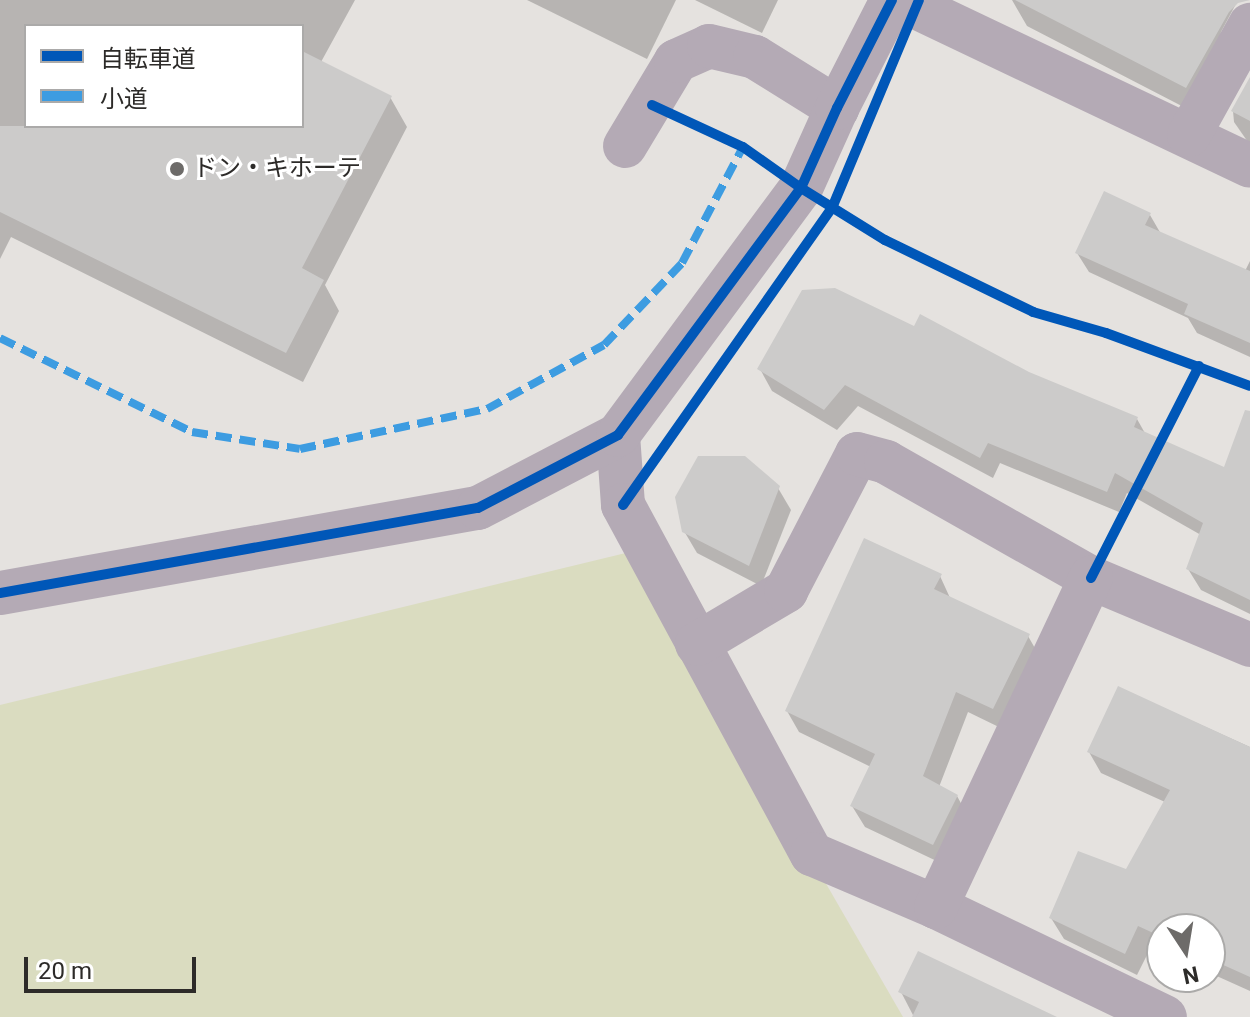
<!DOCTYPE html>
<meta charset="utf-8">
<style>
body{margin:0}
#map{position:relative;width:1250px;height:1017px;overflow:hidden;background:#e5e2df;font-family:Roboto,"Noto Sans JP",sans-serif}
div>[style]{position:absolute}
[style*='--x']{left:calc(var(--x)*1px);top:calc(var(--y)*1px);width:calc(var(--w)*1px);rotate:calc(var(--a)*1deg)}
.green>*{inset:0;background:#dadcc0}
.shadow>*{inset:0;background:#0003}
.building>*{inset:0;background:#cccbca}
.minor>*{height:44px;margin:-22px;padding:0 22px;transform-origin:22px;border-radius:22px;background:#b4aab5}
.quiet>*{height:8px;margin-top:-4px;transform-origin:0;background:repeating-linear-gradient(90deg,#3d9ce1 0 16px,transparent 0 24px)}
.cycleway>*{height:10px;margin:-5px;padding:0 5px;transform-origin:5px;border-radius:5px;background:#0057b8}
.dots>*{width:22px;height:22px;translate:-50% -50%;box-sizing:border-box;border:4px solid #fff;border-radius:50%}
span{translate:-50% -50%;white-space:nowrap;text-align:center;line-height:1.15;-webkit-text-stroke:6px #fff;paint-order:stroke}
.poi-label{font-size:24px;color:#2d2b29}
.left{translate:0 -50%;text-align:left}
.legend{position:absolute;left:24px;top:24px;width:280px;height:104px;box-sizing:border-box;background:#fff;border:2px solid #abaaa9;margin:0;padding:10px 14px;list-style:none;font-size:24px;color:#2d2b29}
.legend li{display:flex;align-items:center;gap:16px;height:40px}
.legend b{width:40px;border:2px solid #abaaa9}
.north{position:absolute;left:1146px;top:913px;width:80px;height:80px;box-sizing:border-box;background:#fff;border:2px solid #abaaa9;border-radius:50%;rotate:168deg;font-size:22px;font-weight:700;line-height:32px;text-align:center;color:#2d2b29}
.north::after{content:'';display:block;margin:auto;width:28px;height:36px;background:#6d6b69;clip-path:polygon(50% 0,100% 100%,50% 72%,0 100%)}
.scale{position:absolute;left:24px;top:957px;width:172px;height:36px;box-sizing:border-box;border:4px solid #2d2b29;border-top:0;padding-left:10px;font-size:24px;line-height:28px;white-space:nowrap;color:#2d2b29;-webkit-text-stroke:6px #fff;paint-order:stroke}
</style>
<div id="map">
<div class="green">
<div style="clip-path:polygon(634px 551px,903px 1017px,0 1017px,0 705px)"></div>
</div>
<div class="shadow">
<div style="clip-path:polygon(evenodd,0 0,355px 0,321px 62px,390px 97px,407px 127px,325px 285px,339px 311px,303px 382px,11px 237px,0 259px,0 0,26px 26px,302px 26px,302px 126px,26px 126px,26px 26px)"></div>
<div style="clip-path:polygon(527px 0,676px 0,647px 59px)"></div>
<div style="clip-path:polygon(695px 0,778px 0,762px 33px)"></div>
<div style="clip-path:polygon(1012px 0,1238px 0,1221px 32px,1203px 117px,1027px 26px)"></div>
<div style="clip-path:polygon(1250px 81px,1250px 145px,1234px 122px,1233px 111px)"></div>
<div style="clip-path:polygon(1150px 215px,1161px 234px,1245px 271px,1250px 261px,1250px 357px,1197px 333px,1188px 318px,1089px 272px,1077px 253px)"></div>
<div style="clip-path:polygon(915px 329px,1137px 419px,1146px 435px,1250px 481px,1250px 614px,1201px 590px,1188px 569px,1201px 535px,1127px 493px,1119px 512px,1000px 463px,993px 478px,858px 406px,837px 430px,772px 391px,760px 369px)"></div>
<div style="clip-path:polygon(778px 488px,791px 510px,761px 586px,697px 553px,684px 531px)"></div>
<div style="clip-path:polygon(940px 576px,951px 600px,1028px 636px,1040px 657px,1005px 730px,968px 712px,939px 787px,957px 796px,969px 818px,945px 865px,865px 827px,852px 806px,871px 767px,799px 732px,787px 711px)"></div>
<div style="clip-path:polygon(1119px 688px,1250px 747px,1250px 991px,1210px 973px,1210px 929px,1162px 929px,1162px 952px,1151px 947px,1137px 975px,1064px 939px,1051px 918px,1127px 872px,1165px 802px,1101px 773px,1089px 752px)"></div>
<div style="clip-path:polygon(901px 992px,1012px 1017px,914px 1017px)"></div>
</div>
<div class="building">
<div style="clip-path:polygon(1015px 0,1250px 0,1238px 3px,1229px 12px,1186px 88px)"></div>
<div style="clip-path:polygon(302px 51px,392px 96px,302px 268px,324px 280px,286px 353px,0 212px,0 126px,302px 126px)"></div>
<div style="clip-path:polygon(1250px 77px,1250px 121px,1231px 111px)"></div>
<div style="clip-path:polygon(1104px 191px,1151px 213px,1145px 225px,1250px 271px,1250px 343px,1184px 314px,1188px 304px,1075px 253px)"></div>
<div style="clip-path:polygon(835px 288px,914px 326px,920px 314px,1029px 372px,1138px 417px,1134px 427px,1224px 467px,1245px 410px,1250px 411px,1250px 600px,1186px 569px,1203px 523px,1115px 473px,1107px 492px,988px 443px,980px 458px,845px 385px,824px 410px,757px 369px,802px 290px)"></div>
<div style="clip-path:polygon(698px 456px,745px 456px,780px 486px,749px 566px,682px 532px,675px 497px)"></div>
<div style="clip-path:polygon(864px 538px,942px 574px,934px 589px,1030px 634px,993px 709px,956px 692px,923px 776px,958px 795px,933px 845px,850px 806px,875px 754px,785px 711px)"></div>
<div style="clip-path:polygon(1118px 686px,1250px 747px,1250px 977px,1210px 959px,1210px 929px,1162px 929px,1162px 937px,1138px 926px,1125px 954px,1049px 918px,1078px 851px,1126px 869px,1170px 790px,1087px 752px)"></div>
<div style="clip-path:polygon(918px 951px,1057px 1017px,912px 1017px,919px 1002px,898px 992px)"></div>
</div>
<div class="minor">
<div style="--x:901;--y:0;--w:386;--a:25.4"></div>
<div style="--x:1189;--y:135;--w:126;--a:-61"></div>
<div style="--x:625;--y:146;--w:99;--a:-59"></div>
<div style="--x:676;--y:61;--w:36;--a:-24"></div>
<div style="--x:709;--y:46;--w:47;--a:13.4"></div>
<div style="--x:755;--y:57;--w:97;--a:31.9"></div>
<div style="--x:618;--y:435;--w:70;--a:85.9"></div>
<div style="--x:623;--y:505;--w:397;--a:61.6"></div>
<div style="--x:812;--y:854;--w:135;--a:23.1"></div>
<div style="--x:936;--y:907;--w:254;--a:25.7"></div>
<div style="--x:0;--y:593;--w:485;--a:-10.1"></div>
<div style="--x:478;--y:508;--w:158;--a:-27.5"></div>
<div style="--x:618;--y:435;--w:307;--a:-53.5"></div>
<div style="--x:801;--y:188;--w:88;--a:-65.8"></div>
<div style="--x:837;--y:108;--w:121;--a:-63"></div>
<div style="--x:697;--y:644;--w:104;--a:-30.8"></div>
<div style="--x:786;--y:591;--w:154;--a:-62.6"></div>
<div style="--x:857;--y:454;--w:30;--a:15"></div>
<div style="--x:886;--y:462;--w:236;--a:29.5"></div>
<div style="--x:1091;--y:578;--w:173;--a:22.8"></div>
<div style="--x:936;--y:907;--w:364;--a:-64.8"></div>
</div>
<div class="quiet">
<div style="--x:0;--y:338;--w:214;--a:26.1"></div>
<div style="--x:192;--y:432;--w:109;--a:8.9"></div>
<div style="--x:300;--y:449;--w:191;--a:-12.1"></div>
<div style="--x:487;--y:409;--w:133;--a:-28.7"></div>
<div style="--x:604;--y:345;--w:113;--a:-46.4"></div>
<div style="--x:682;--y:263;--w:131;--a:-62.3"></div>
</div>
<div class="cycleway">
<div style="--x:652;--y:105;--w:100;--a:24.8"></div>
<div style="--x:743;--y:147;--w:71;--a:35.3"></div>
<div style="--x:801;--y:188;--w:99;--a:31.8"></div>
<div style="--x:885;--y:240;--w:165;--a:25.9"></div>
<div style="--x:1033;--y:312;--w:76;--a:16"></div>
<div style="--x:1106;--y:333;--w:153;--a:20.2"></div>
<div style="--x:623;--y:505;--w:363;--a:-54.9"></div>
<div style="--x:832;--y:208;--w:225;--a:-67.3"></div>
<div style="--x:1091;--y:578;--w:238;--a:-63"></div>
<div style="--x:0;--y:593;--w:485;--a:-10.1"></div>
<div style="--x:478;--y:508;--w:158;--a:-27.5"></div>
<div style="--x:618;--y:435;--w:307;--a:-53.5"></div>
<div style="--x:801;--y:188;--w:88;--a:-65.8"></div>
<div style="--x:837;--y:108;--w:121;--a:-63"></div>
</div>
<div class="dots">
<div style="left:177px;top:169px;background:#6d6b69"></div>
</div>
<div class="poi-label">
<span class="left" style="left:193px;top:169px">ドン・キホーテ</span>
</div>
<ul class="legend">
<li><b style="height:10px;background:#0057b8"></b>自転車道</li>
<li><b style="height:10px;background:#3d9ce1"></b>小道</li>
</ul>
<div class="north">N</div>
<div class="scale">20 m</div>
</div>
